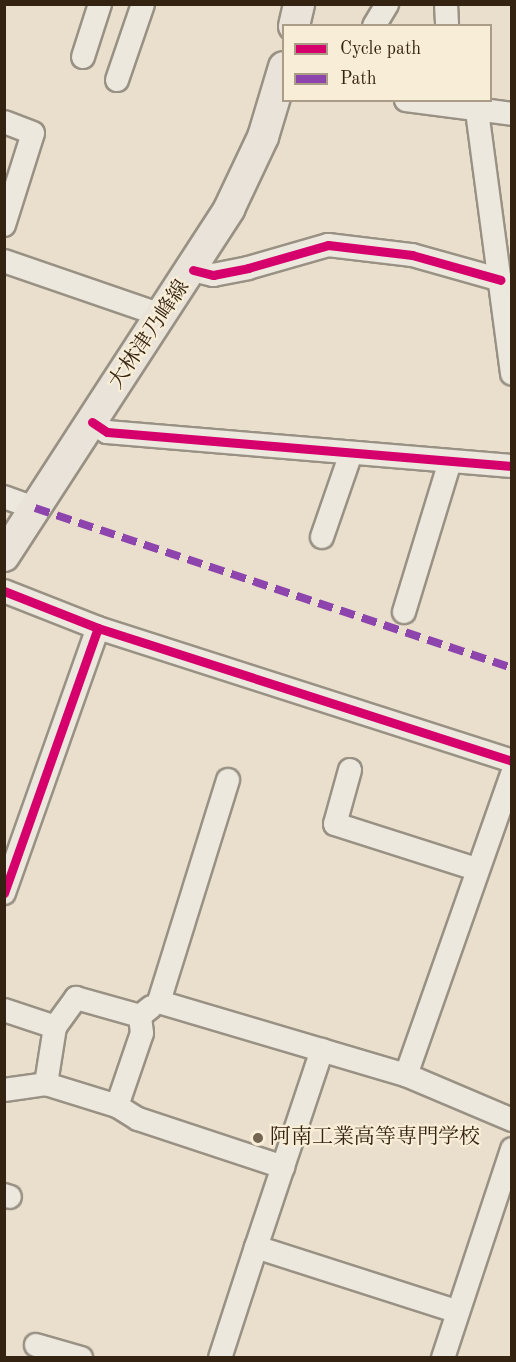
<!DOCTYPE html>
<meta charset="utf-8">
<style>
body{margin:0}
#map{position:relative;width:516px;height:1362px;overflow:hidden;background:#e9dfcc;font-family:"Old Standard TT","Noto Serif JP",serif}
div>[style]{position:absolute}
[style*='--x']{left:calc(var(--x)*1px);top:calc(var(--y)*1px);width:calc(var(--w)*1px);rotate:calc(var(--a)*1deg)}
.roads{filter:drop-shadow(2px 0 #999184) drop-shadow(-2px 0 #999184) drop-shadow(0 2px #999184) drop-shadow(0 -2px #999184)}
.minor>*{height:22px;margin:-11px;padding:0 11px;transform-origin:11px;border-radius:11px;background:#ece8de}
.major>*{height:30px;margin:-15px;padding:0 15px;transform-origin:15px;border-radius:15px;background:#e9e3d9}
.quiet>*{height:8px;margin-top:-4px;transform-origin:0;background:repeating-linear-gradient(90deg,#8e44ad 0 15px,transparent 0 23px)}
.cycleway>*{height:9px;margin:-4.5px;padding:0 4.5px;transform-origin:4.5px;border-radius:4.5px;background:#d6006c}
.dots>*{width:16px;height:16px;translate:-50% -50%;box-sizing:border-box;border:3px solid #f8edd6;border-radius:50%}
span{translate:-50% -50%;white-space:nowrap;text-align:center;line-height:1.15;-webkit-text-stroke:4.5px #f8edd6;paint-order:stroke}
.street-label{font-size:21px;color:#352311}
.poi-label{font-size:21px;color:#352311}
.left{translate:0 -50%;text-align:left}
.frame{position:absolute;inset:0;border:6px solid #352311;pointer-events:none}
.legend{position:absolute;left:282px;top:24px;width:210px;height:78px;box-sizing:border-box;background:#f8edd6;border:2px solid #aa9c87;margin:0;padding:8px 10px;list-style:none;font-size:18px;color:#352311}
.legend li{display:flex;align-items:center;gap:12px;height:30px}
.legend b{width:30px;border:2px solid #aa9c87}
</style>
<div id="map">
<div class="roads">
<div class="minor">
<div style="--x:446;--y:4;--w:22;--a:87"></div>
<div style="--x:374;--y:26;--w:26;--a:-59"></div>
<div style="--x:83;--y:57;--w:56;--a:-72.2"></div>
<div style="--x:117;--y:80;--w:80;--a:-71.1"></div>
<div style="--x:406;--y:100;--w:107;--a:7.5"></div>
<div style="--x:462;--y:100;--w:19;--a:36"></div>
<div style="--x:477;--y:111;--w:265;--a:82.4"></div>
<div style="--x:4;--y:225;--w:96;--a:-72.5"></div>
<div style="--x:33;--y:133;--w:30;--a:-159"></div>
<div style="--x:4;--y:261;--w:169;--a:19"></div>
<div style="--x:193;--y:270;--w:21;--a:14"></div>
<div style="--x:213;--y:275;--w:36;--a:-11"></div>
<div style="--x:248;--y:268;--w:83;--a:-16"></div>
<div style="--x:328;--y:245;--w:85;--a:6.8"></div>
<div style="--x:412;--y:255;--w:92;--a:15.7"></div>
<div style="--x:92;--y:422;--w:18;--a:34"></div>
<div style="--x:107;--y:432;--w:406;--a:4.8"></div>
<div style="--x:4;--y:497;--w:33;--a:20"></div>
<div style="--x:322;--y:537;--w:86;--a:-70.9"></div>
<div style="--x:4;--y:591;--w:101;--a:21.5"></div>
<div style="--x:98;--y:628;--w:435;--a:17.8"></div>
<div style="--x:404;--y:612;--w:157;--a:-73"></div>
<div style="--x:350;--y:770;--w:56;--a:105.5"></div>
<div style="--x:335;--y:824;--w:148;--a:17.7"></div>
<div style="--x:228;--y:780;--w:232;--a:107.3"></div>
<div style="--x:159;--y:1002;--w:258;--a:16.5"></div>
<div style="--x:406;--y:1075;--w:319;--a:-70.6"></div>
<div style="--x:4;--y:893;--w:281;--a:-70.5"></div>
<div style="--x:4;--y:1010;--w:54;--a:18.4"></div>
<div style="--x:55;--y:1027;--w:36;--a:-54"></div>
<div style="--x:76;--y:998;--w:66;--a:15.7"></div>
<div style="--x:140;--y:1016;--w:14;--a:-39"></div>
<div style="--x:55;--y:1027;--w:58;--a:99"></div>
<div style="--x:46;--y:1084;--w:74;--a:17.2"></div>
<div style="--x:117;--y:1106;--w:77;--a:-71.1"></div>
<div style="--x:142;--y:1033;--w:17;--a:-97"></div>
<div style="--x:322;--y:1050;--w:208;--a:108.5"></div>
<div style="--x:256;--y:1247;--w:212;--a:17.8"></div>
<div style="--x:406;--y:1075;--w:115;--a:23"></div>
<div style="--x:4;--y:1090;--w:42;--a:-8.1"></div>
<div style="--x:117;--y:1106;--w:25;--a:32"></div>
<div style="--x:138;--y:1119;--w:153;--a:18.3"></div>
<div style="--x:4;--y:1195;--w:6;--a:18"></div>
<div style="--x:36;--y:1345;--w:47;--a:16.1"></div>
<div style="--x:220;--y:1358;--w:117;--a:-72"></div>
<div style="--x:443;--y:1358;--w:220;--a:-71.7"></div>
</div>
<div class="major">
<div style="--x:294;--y:26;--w:23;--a:-77"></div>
<div style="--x:4;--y:556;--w:414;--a:-57"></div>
<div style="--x:229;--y:209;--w:80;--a:-64.7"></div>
<div style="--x:263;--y:137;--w:73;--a:-73.3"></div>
</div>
</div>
<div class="quiet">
<div style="--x:35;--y:508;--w:503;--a:18.54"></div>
</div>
<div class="cycleway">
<div style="--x:193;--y:270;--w:21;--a:14"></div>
<div style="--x:213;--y:275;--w:36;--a:-11"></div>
<div style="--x:248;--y:268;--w:83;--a:-16"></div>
<div style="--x:328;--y:245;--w:85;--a:6.8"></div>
<div style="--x:412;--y:255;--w:92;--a:15.7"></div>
<div style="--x:92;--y:422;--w:18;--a:34"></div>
<div style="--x:107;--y:432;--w:406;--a:4.8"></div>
<div style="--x:4;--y:591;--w:101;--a:21.5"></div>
<div style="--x:98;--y:628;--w:435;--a:17.8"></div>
<div style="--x:4;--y:893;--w:281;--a:-70.5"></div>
</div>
<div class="dots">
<div style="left:258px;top:1138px;background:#746552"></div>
</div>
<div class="street-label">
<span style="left:150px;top:335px;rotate:-56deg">大林津乃峰線</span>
</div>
<div class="poi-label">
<span class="left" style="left:270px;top:1138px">阿南工業高等専門学校</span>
</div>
<div class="frame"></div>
<ul class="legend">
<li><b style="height:8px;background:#d6006c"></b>Cycle path</li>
<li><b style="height:8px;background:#8e44ad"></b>Path</li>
</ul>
</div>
